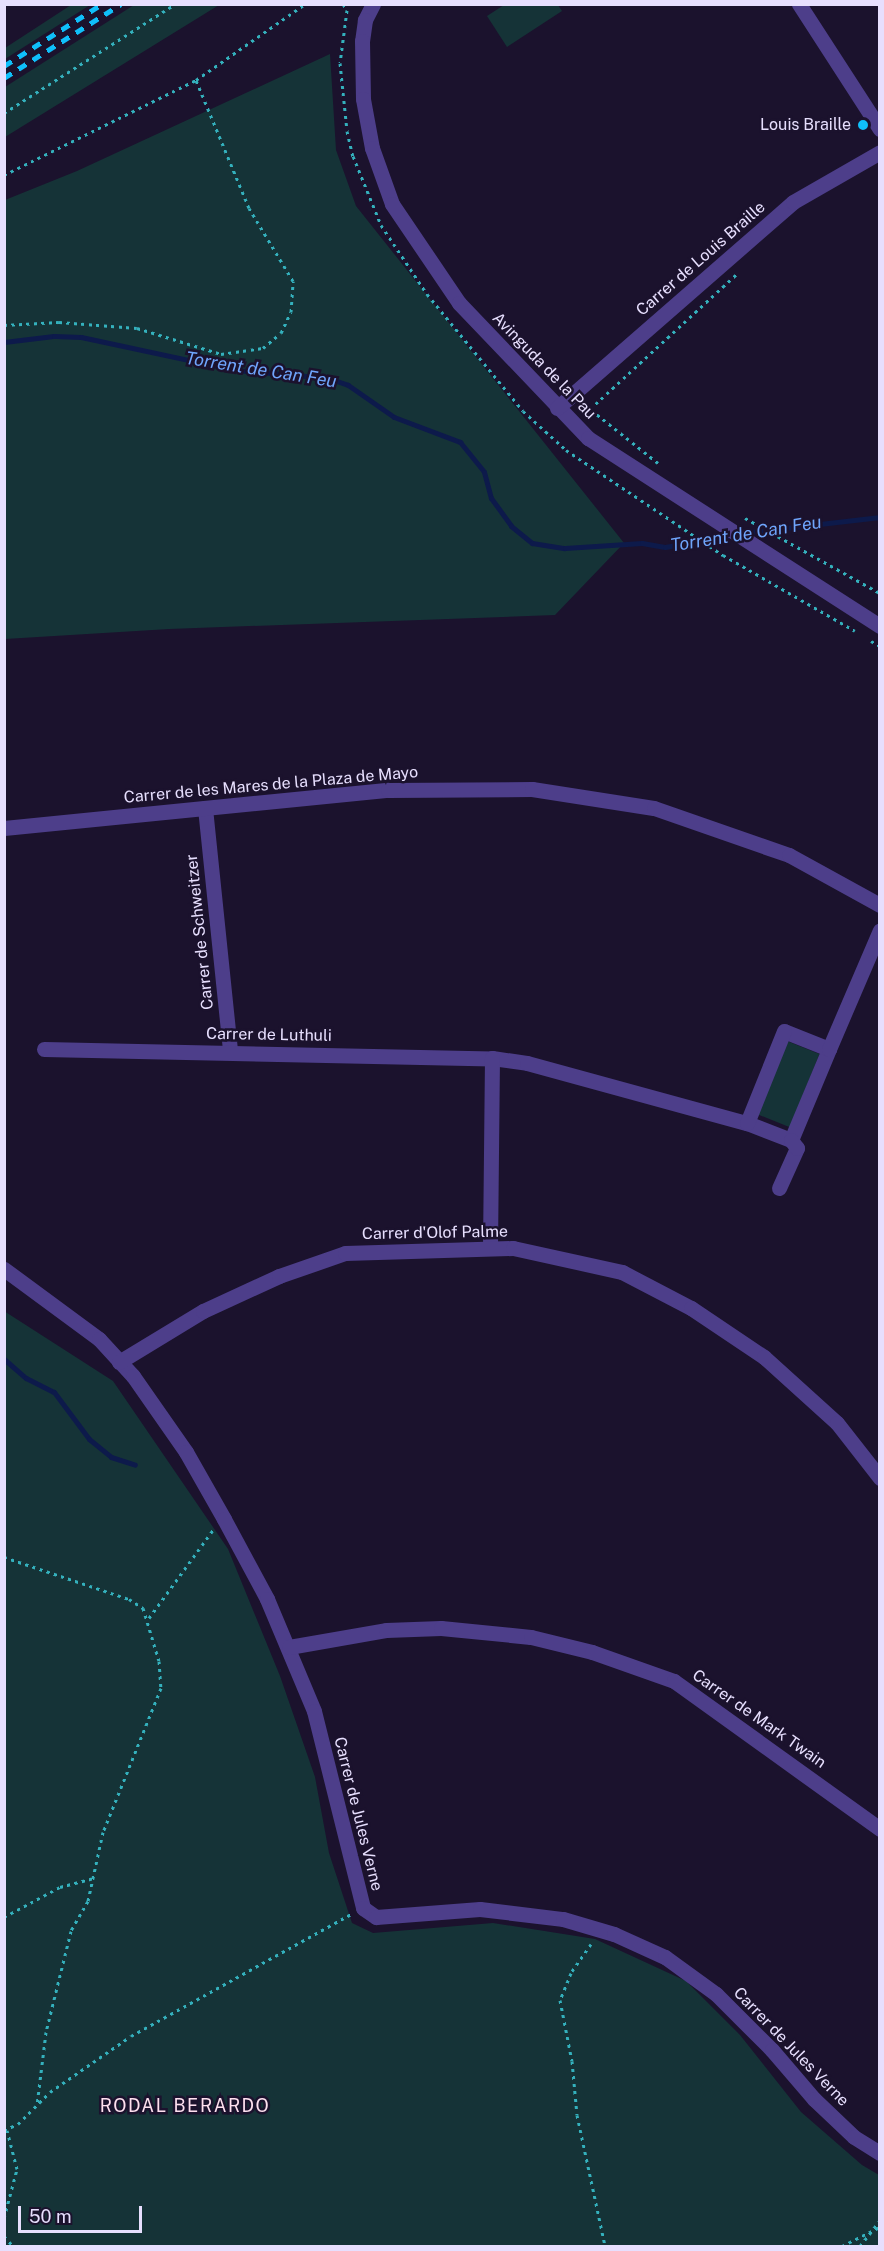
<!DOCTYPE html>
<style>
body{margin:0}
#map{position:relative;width:884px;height:2251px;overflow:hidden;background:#1b122d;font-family:"Public Sans",sans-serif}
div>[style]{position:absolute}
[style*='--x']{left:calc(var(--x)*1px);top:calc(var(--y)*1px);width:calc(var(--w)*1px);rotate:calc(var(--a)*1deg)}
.green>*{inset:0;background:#153337;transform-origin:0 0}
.stream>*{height:5px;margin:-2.5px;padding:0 2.5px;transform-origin:2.5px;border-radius:2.5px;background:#0d1a4b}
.path>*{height:3px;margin-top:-1.5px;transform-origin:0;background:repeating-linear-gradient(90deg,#34b1bd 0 3px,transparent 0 7.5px)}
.minor>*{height:15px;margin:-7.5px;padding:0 7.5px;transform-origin:7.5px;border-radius:7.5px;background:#4d3e8a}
.rail>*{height:4.5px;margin-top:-2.25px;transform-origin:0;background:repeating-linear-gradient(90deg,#0fbffa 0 9px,transparent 0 17px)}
.dots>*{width:16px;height:16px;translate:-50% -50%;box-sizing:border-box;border:3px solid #1b122d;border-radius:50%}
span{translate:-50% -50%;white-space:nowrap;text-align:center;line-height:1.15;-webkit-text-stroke:5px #1b122d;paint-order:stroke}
.poi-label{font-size:16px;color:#e7dffe}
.right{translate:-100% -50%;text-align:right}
.street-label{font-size:16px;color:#e7dffe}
.water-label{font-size:18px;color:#6fa5fc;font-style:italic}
.neighbourhood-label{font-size:18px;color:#fee0ef;letter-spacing:1.5px}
.frame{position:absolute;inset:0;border:6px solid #e7dffe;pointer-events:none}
.scale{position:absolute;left:18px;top:2206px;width:124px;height:27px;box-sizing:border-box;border:3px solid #e7dffe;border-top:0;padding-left:8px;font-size:18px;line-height:21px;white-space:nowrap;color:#e7dffe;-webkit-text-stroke:4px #1b122d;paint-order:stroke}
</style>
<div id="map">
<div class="green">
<div style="clip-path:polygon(71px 5px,90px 5px,5px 59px,5px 48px)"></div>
<div style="clip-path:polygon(134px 5px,219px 5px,5px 137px,5px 87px)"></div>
<div style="clip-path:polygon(504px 5px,558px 5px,562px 11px,507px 47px,487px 16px)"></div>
<div style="clip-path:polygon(330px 54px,336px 150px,356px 206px,624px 543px,555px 615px,169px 629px,5px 639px,5px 200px,77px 171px)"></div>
<div style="left:787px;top:1041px;width:35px;height:79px;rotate:22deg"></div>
<div style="clip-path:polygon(4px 1311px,113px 1381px,228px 1549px,280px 1676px,315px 1777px,329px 1853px,352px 1923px,373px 1933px,493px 1923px,595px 1939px,686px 1981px,740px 2035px,801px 2112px,862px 2165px,879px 2175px,879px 2246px,5px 2246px)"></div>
</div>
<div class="stream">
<div style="--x:4;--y:342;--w:50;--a:-6.8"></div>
<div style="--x:54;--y:336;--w:27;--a:2"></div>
<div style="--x:81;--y:337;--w:157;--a:12.1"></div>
<div style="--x:235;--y:370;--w:93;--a:4.9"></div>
<div style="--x:328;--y:378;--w:21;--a:19"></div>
<div style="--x:348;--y:385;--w:56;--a:34.8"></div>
<div style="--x:394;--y:417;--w:71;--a:20.7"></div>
<div style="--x:460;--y:442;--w:38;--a:51"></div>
<div style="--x:484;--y:472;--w:27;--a:75"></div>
<div style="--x:491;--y:498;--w:34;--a:54"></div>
<div style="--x:511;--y:526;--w:27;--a:39"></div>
<div style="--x:532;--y:543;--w:33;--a:9"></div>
<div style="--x:565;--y:548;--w:77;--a:-3.7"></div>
<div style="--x:642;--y:543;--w:23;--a:10"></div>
<div style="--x:665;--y:547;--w:69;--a:-10"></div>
<div style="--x:742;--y:533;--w:139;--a:-6.6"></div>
<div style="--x:4;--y:1359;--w:29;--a:41"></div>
<div style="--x:26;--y:1378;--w:31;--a:27"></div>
<div style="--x:54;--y:1392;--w:59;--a:53.3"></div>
<div style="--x:89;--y:1439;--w:28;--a:39"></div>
<div style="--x:111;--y:1457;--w:25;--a:18"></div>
</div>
<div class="path">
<div style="--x:343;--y:4;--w:7;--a:56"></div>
<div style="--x:347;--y:10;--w:53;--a:97.5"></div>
<div style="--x:340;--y:63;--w:68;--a:84.1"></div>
<div style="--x:347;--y:131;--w:26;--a:77"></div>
<div style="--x:353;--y:156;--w:74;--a:67.9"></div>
<div style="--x:381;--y:225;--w:83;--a:56.3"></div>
<div style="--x:427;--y:294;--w:151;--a:50.6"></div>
<div style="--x:523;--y:411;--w:58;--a:42.2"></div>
<div style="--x:566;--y:450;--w:189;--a:33.8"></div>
<div style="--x:723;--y:555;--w:152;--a:29.9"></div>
<div style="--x:4;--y:113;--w:203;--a:-32.5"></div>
<div style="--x:4;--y:175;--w:214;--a:-26.3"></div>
<div style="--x:4;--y:325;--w:55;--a:-3.1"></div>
<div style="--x:59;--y:322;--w:78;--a:4.4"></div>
<div style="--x:137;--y:328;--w:88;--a:17.2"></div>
<div style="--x:221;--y:354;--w:42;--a:-8.1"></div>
<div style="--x:263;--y:348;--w:23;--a:-40"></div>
<div style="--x:281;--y:333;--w:23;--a:-65"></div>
<div style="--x:291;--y:312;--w:31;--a:-86"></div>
<div style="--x:293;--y:281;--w:85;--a:-121.1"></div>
<div style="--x:249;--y:208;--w:139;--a:-112.5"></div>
<div style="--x:196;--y:80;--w:133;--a:-34.9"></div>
<div style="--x:658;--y:463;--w:87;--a:-141.5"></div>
<div style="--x:590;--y:409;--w:201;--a:-42.6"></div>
<div style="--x:745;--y:518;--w:154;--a:29.1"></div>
<div style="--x:871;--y:641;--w:10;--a:29"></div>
<div style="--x:4;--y:1557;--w:132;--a:18.6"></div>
<div style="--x:129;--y:1599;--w:17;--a:33"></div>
<div style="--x:143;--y:1608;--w:55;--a:73.2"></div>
<div style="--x:159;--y:1661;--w:27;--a:86"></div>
<div style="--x:161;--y:1688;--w:155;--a:111.9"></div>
<div style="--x:103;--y:1832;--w:71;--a:102.3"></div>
<div style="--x:88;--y:1901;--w:34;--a:120"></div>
<div style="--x:71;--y:1931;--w:104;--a:103.9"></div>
<div style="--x:46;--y:2032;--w:74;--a:97"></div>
<div style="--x:149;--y:1618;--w:109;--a:-54"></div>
<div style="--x:4;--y:1917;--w:64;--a:-28.2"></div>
<div style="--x:60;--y:1887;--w:35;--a:-15"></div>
<div style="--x:591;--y:1944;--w:35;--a:125"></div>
<div style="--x:571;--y:1973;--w:29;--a:112"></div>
<div style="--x:560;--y:2000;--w:62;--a:78.9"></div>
<div style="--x:572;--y:2061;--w:54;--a:84.7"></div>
<div style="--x:577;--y:2115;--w:134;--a:77.9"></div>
<div style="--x:4;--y:2130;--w:15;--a:-23"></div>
<div style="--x:18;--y:2124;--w:45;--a:-45"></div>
<div style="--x:50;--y:2092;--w:98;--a:-34.7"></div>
<div style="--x:131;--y:2036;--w:252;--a:-29"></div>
<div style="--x:4;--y:2218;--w:51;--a:-75.1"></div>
<div style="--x:17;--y:2169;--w:40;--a:-104.4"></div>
<div style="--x:4;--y:2236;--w:13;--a:48"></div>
<div style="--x:842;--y:2246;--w:42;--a:-26.6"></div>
<div style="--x:860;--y:2246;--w:33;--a:-52"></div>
</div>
<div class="minor">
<div style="--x:373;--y:4;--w:18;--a:117"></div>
<div style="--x:365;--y:20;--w:21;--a:98"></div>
<div style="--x:362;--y:41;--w:58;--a:89"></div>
<div style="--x:363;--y:99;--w:50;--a:79.6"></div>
<div style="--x:372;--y:148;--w:59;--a:70.3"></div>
<div style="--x:392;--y:204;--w:120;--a:55.9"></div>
<div style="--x:459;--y:303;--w:187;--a:46.3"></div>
<div style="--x:588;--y:438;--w:347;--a:32.8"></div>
<div style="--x:799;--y:4;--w:149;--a:57.1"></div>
<div style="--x:557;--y:408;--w:313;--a:-41.1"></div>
<div style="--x:793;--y:202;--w:100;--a:-29.9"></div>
<div style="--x:205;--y:808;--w:244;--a:84.1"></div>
<div style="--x:4;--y:828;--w:386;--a:-5.7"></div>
<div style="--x:388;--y:790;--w:144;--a:-0.4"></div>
<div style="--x:532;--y:789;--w:123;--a:8.9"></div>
<div style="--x:654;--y:808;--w:143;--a:19.2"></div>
<div style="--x:789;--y:855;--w:104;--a:28.8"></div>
<div style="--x:44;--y:1049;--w:448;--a:1.2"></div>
<div style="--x:492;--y:1058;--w:35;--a:8"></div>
<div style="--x:527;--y:1063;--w:228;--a:15.3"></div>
<div style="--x:747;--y:1123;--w:47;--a:21.1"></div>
<div style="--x:791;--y:1140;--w:99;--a:-67.3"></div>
<div style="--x:829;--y:1049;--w:48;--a:-158.2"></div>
<div style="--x:784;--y:1031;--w:99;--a:111.9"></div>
<div style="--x:829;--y:1049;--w:129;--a:-66.8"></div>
<div style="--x:779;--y:1188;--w:44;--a:-65.8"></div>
<div style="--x:797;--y:1148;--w:10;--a:-127"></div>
<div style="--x:490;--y:1248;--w:190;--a:-89.4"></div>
<div style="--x:4;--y:1269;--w:118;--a:36.4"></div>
<div style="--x:99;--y:1339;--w:50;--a:47.4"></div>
<div style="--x:133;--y:1376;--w:93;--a:55.1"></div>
<div style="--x:186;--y:1452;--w:77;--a:60.4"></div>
<div style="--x:224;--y:1519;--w:91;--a:61.7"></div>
<div style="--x:267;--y:1599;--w:121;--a:67.2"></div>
<div style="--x:314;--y:1711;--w:203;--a:76"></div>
<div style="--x:363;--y:1908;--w:16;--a:35"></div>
<div style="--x:376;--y:1917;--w:104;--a:-4.4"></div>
<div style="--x:480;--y:1909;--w:84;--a:6.9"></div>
<div style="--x:563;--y:1919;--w:53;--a:16.4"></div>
<div style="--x:614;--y:1934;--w:56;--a:24.3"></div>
<div style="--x:665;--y:1957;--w:63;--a:36"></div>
<div style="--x:716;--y:1994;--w:79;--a:45"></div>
<div style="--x:772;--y:2050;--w:65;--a:49.4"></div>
<div style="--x:814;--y:2099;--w:55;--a:43.5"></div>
<div style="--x:854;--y:2137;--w:31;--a:32"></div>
<div style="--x:119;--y:1362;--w:98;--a:-31.3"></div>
<div style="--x:203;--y:1311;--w:84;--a:-24.7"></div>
<div style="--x:279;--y:1276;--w:70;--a:-19.2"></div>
<div style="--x:345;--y:1253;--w:168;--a:-1.7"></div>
<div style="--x:513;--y:1248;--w:112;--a:12.4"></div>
<div style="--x:622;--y:1272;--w:78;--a:27.6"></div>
<div style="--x:691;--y:1308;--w:88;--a:33.9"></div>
<div style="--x:764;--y:1357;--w:98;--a:42.1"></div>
<div style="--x:837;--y:1423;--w:70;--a:52"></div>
<div style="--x:289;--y:1647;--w:98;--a:-9.9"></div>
<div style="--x:386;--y:1630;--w:55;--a:-2.1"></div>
<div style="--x:441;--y:1628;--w:90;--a:5.7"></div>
<div style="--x:531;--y:1637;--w:63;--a:13.8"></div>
<div style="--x:592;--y:1652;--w:87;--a:19.5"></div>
<div style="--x:674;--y:1681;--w:254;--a:35.7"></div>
</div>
<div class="rail">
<div style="--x:4;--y:66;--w:116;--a:-32.3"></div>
<div style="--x:4;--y:78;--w:138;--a:-32.3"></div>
</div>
<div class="dots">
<div style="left:863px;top:125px;background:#0fbffa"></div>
</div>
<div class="poi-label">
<span class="right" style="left:851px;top:125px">Louis Braille</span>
</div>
<div class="street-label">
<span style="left:701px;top:259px;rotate:-41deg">Carrer de Louis Braille</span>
<span style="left:544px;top:366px;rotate:46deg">Avinguda de la Pau</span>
<span style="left:271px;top:785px;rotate:-5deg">Carrer de les Mares de la Plaza de Mayo</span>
<span style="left:200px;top:932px;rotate:-96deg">Carrer de Schweitzer</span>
<span style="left:269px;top:1035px;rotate:1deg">Carrer de Luthuli</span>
<span style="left:435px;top:1233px;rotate:-1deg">Carrer d'Olof Palme</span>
<span style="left:759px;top:1719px;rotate:35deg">Carrer de Mark Twain</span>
<span style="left:358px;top:1814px;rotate:76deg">Carrer de Jules Verne</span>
<span style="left:791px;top:2047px;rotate:46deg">Carrer de Jules Verne</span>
</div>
<div class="water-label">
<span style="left:261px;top:370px;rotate:9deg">Torrent de Can Feu</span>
<span style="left:746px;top:534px;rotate:-9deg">Torrent de Can Feu</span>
</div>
<div class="neighbourhood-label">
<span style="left:185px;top:2106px">RODAL BERARDO</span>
</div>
<div class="frame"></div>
<div class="scale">50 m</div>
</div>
